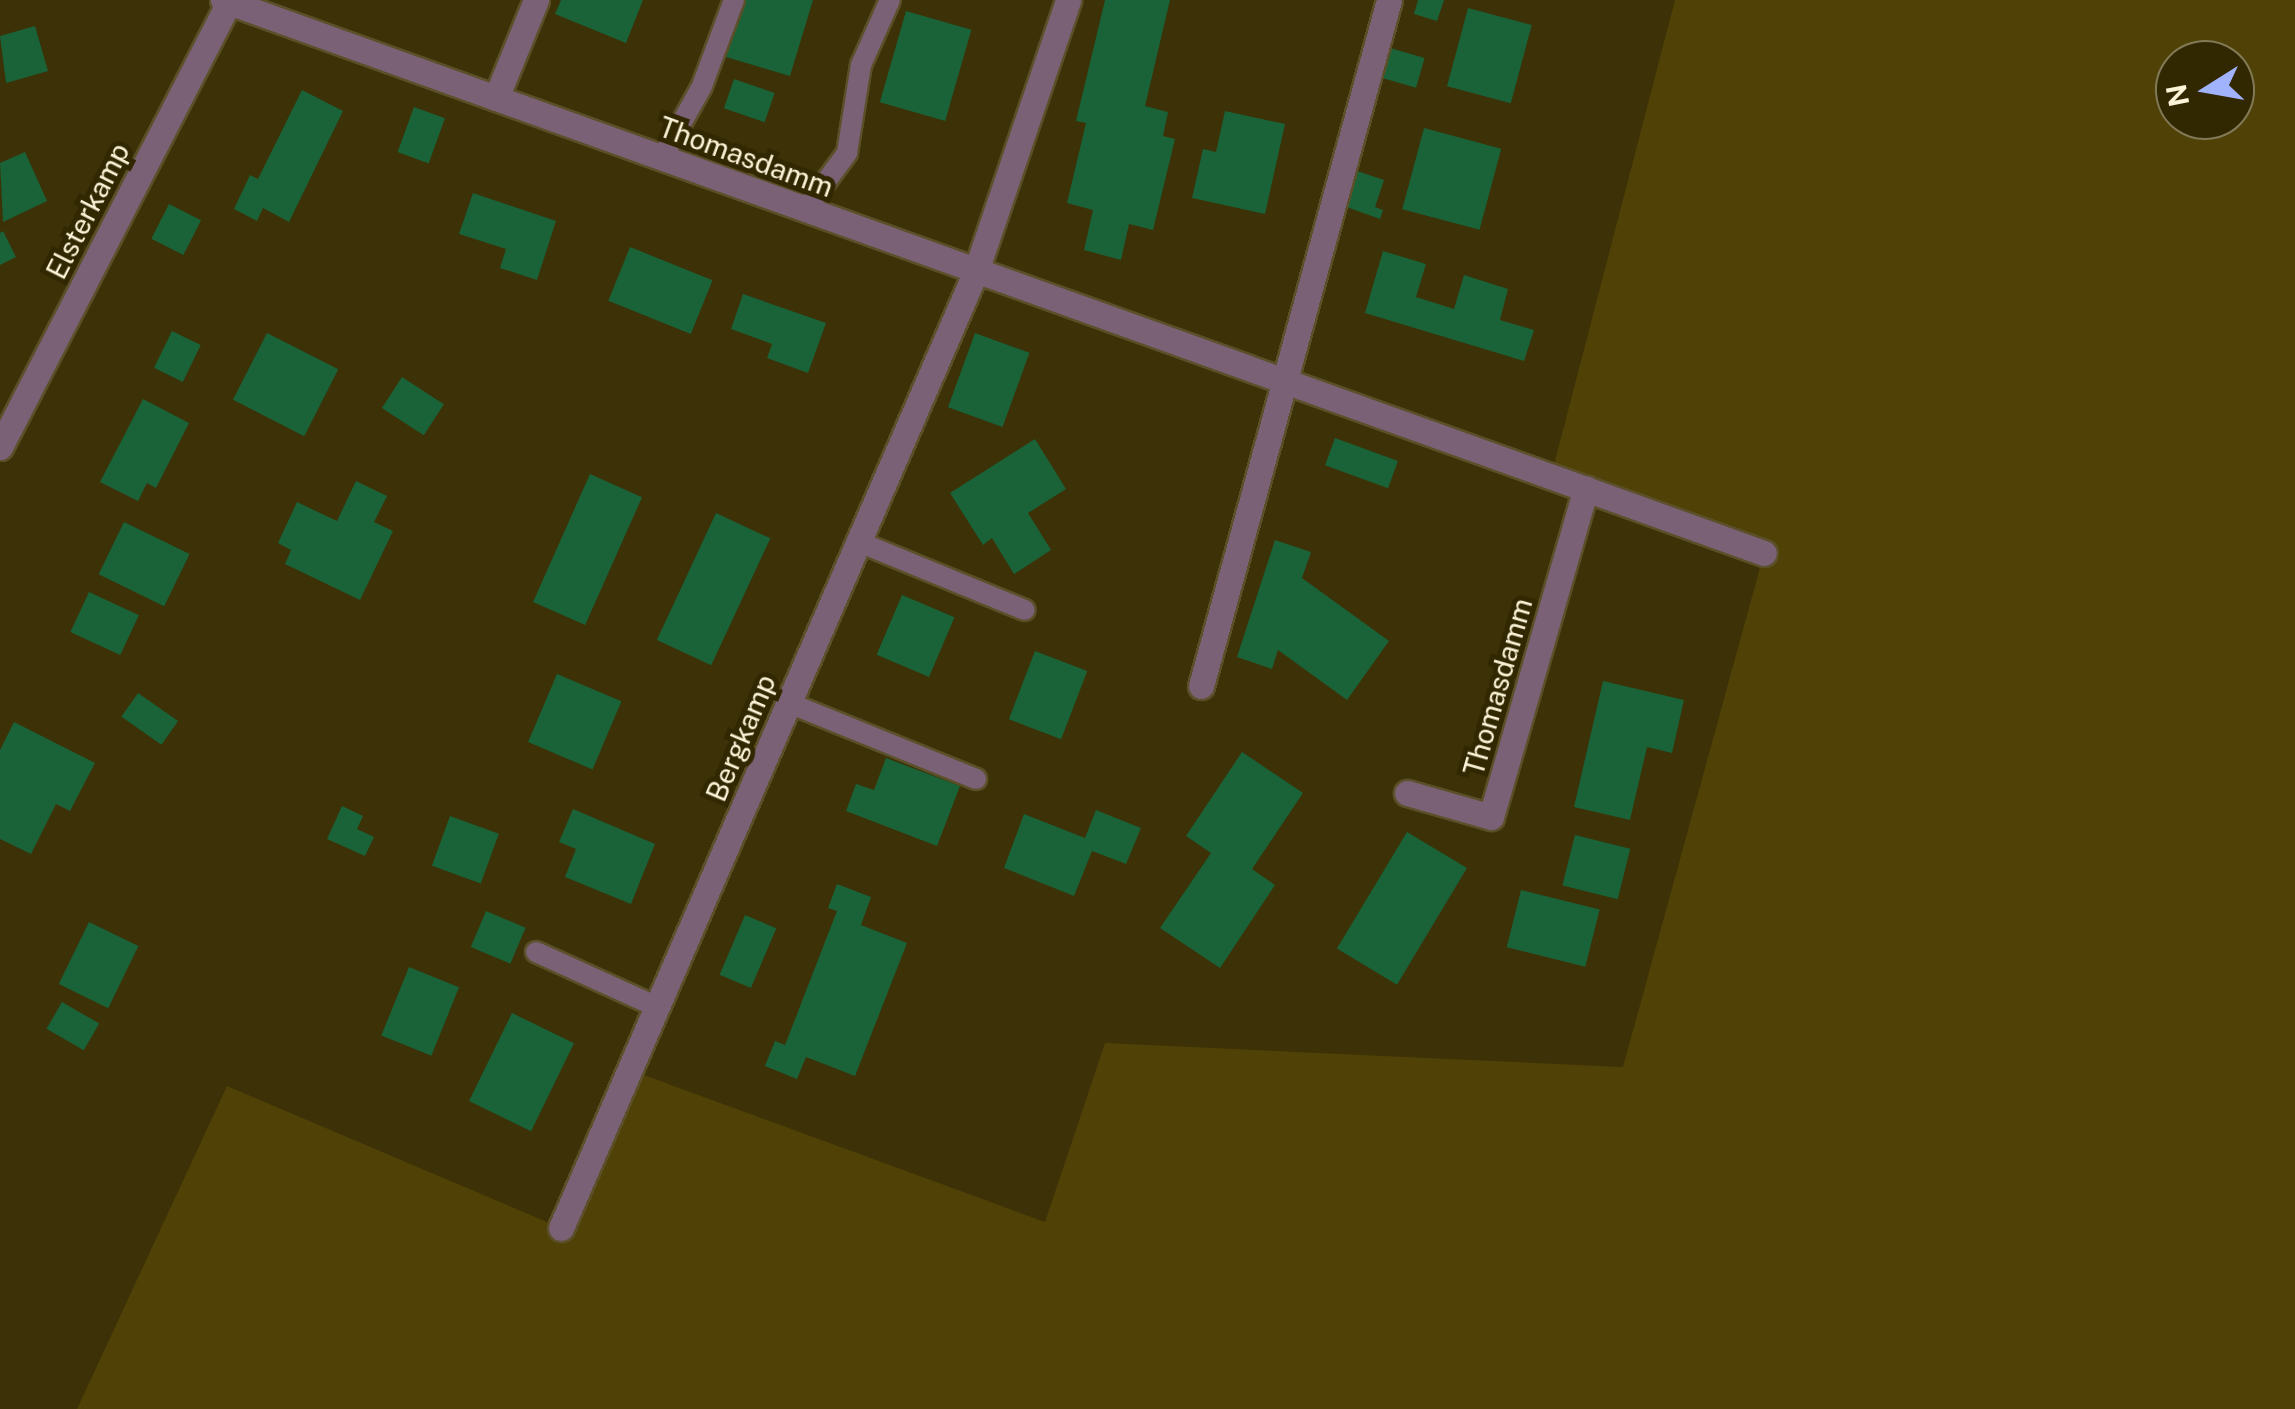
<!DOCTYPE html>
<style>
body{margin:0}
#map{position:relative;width:2295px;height:1409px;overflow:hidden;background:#3c3107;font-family:"Public Sans",sans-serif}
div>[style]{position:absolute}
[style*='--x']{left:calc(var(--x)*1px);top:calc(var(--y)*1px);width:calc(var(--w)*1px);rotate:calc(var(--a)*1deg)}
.green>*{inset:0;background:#504106}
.building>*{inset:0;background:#1a6238;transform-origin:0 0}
.roads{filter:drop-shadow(2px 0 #5b5029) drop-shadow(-2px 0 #5b5029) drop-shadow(0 2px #5b5029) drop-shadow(0 -2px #5b5029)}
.service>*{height:20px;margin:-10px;padding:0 10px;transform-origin:10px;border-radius:10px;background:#7b6176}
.minor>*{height:25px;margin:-12.5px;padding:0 12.5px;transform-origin:12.5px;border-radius:12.5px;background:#7b6176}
span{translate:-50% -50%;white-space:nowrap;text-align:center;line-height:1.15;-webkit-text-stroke:10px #312700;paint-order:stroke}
.street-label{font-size:28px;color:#fcf4d9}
.north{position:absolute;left:2155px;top:40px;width:100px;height:100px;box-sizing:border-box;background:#312700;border:2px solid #827957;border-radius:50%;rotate:259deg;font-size:28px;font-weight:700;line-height:40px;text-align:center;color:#fcf4d9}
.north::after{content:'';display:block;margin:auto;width:35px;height:45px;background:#a1b3fd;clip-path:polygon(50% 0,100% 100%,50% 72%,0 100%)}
</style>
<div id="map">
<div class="green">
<div style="clip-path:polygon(evenodd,1675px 0,2295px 0,2295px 1409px,77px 1409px,227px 1086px,561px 1228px,630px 1070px,1045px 1222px,1105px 1043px,1623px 1067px,1764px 553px,1551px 476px,1675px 0,2175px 60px,2235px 60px,2235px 120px,2175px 120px,2175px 60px)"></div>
</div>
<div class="building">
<div style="clip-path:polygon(561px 0,643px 0,626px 43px,555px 14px)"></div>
<div style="clip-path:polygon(742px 0,813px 0,790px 76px,726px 57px)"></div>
<div style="clip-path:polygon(1105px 0,1170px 0,1145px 106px,1168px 112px,1163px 136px,1175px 139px,1153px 230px,1129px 224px,1121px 260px,1084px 250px,1093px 210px,1067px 203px,1086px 123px,1076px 121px)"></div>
<div style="clip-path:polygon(1418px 0,1444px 0,1437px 21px,1414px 14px)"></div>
<div style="left:1468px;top:8px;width:66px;height:81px;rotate:15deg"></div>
<div style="left:906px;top:11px;width:68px;height:95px;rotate:16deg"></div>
<div style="clip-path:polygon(35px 26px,48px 71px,6px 83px,0 36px)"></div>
<div style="left:1390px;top:48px;width:36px;height:31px;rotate:16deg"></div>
<div style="left:734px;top:79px;width:43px;height:31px;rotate:19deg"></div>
<div style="clip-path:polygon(302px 90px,343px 111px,289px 222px,263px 208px,257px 221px,234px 209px,250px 175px,258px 179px)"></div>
<div style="left:414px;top:107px;width:33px;height:48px;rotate:20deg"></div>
<div style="clip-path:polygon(1225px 111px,1285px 124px,1265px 214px,1192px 198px,1203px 149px,1216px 152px)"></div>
<div style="left:1424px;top:128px;width:80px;height:84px;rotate:15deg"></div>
<div style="clip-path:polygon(25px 152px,47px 201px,3px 222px,0 163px)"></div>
<div style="clip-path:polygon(1351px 169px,1384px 180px,1375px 207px,1383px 210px,1380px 219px,1338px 204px)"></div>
<div style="clip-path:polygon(473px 193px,556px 221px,537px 280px,500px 268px,506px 249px,459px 234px)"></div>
<div style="left:169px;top:204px;width:36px;height:39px;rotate:27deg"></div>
<div style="clip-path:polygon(3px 231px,16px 257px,0 265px,0 233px)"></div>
<div style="left:630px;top:247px;width:89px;height:58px;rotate:22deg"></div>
<div style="clip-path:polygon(1383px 251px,1426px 264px,1416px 297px,1454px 309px,1464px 275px,1508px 289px,1500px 320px,1534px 330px,1524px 361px,1365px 313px)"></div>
<div style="clip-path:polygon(743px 294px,826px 323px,808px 373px,767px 358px,772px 344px,731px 329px)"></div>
<div style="left:172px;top:331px;width:32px;height:41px;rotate:26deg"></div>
<div style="left:267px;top:333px;width:80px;height:75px;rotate:27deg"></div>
<div style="left:975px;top:333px;width:58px;height:79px;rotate:20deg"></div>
<div style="left:402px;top:377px;width:50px;height:37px;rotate:33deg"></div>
<div style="clip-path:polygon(143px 399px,189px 423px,156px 488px,147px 483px,138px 501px,100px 482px)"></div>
<div style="left:1335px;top:438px;width:67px;height:29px;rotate:20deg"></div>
<div style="clip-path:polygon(1035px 439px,1066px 489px,1028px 513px,1051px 550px,1014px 574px,992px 538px,983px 545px,950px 493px)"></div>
<div style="left:590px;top:474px;width:57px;height:140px;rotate:24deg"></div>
<div style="clip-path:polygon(356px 481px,387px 496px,374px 522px,393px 531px,360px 600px,285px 564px,291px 550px,278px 543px,297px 502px,337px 521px)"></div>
<div style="left:716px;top:513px;width:60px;height:140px;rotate:25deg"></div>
<div style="left:124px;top:522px;width:73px;height:58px;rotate:26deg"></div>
<div style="clip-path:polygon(1275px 540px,1311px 552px,1302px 578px,1389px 641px,1347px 700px,1278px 650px,1272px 669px,1237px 657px)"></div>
<div style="left:89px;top:592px;width:55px;height:44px;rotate:25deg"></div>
<div style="left:902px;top:595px;width:57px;height:65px;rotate:23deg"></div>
<div style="left:1035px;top:651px;width:56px;height:73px;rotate:21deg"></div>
<div style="left:557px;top:674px;width:70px;height:74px;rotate:23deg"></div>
<div style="clip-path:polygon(1603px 681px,1684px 700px,1672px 753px,1647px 747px,1630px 820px,1574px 807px)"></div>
<div style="left:138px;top:693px;width:49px;height:29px;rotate:35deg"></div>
<div style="clip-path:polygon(14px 722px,95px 763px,70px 811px,56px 804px,31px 854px,0 839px,0 750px)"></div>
<div style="clip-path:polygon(1242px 752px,1303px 793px,1252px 869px,1275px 885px,1220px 968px,1160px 928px,1211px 853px,1186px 836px)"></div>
<div style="clip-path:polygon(886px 758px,960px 786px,937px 846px,846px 811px,856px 784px,874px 790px)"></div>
<div style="clip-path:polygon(342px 806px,363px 816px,357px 829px,374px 837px,365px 856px,327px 839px)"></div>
<div style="clip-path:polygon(573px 809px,655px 844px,631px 904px,565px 877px,576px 849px,559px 842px)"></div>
<div style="clip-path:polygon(1096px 810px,1141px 828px,1126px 864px,1092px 851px,1074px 896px,1004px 868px,1024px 814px,1085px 838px)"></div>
<div style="left:450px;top:816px;width:52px;height:53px;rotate:20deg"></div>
<div style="left:1407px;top:832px;width:70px;height:136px;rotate:31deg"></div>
<div style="left:1575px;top:835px;width:57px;height:52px;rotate:14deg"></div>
<div style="clip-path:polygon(837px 884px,871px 897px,861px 925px,907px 943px,855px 1076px,806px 1057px,797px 1079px,765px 1066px,775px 1041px,785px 1045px,837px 911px,828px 908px)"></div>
<div style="left:1521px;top:890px;width:81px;height:59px;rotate:14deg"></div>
<div style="left:486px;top:911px;width:43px;height:39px;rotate:23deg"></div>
<div style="left:745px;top:915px;width:34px;height:65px;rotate:23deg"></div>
<div style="left:89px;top:922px;width:55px;height:69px;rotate:26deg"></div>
<div style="left:409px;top:967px;width:54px;height:74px;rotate:22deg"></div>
<div style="left:62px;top:1002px;width:43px;height:31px;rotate:30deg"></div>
<div style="left:512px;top:1013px;width:69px;height:98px;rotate:26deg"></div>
</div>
<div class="roads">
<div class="service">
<div style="--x:662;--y:158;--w:82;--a:-60.9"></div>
<div style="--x:702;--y:86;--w:92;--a:-69.6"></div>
<div style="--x:805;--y:210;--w:71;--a:-53.6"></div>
<div style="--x:847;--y:153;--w:89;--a:-81"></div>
<div style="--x:861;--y:65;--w:71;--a:-66"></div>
<div style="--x:859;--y:542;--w:179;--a:22.3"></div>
<div style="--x:789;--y:703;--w:202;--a:22.1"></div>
<div style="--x:536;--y:952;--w:133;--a:24.4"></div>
</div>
<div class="minor">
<div style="--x:223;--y:0;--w:1637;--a:19.74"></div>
<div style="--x:496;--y:98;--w:106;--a:-67.8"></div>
<div style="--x:0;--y:447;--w:500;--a:-62.77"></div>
<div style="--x:1201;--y:686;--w:711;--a:-74.67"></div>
<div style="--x:1407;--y:793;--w:87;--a:15.9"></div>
<div style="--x:1491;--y:817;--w:342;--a:-73.9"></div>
<div style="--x:561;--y:1228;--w:1043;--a:-66.56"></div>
<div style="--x:976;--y:271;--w:286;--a:-71.2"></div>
</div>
</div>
<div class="street-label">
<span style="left:746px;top:157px;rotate:20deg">Thomasdamm</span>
<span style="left:88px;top:211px;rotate:-63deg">Elsterkamp</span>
<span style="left:1498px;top:687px;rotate:-74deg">Thomasdamm</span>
<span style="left:741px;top:738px;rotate:-67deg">Bergkamp</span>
</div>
<div class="north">N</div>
</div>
